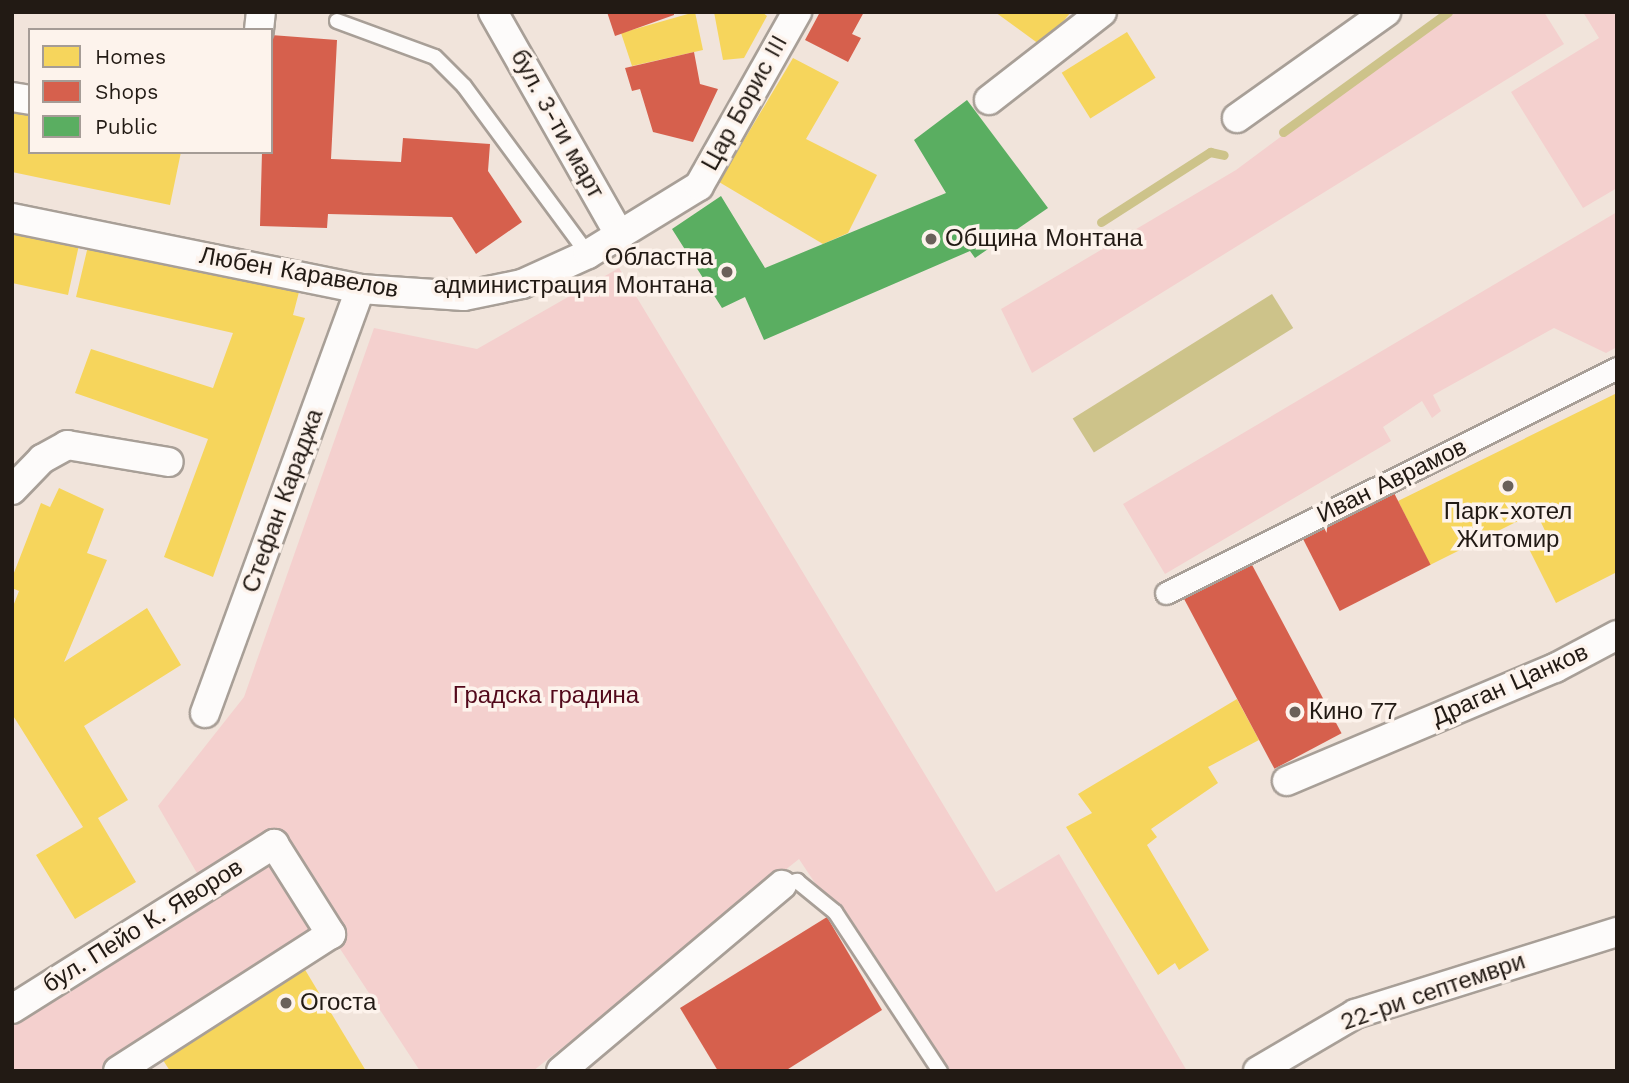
<!DOCTYPE html>
<meta charset="utf-8">
<style>
body{margin:0}
#map{position:relative;width:1629px;height:1083px;overflow:hidden;background:#f1e4db;font-family:"Work Sans",sans-serif}
div>[style]{position:absolute}
[style*='--x']{left:calc(var(--x)*1px);top:calc(var(--y)*1px);width:calc(var(--w)*1px);rotate:calc(var(--a)*1deg)}
.green>*{inset:0;background:#f4d0ce}
.water>*{inset:0;background:#cdc38a;transform-origin:0 0}
.homes>*{inset:0;background:#f6d55c;transform-origin:0 0}
.shops>*{inset:0;background:#d6604d;transform-origin:0 0}
.public>*{inset:0;background:#5aae61}
.stream>*{height:9px;margin:-4.5px;padding:0 4.5px;transform-origin:4.5px;border-radius:4.5px;background:#cdc38a}
.roads{filter:drop-shadow(2px 0 #a89f97) drop-shadow(-2px 0 #a89f97) drop-shadow(0 2px #a89f97) drop-shadow(0 -2px #a89f97)}
.service>*{height:14px;margin:-7px;padding:0 7px;transform-origin:7px;border-radius:7px;background:#fdfbfa}
.pedestrian>*{height:21px;margin:-10.5px;padding:0 10.5px;transform-origin:10.5px;border-radius:10.5px;background:#fdfbfa}
.minor>*{height:28px;margin:-14px;padding:0 14px;transform-origin:14px;border-radius:14px;background:#fdfbfa}
.dots>*{width:19px;height:19px;translate:-50% -50%;box-sizing:border-box;border:4px solid #fdf3ec;border-radius:50%}
span{translate:-50% -50%;white-space:nowrap;text-align:center;line-height:1.15;-webkit-text-stroke:7px #fdf3ec;paint-order:stroke}
.street-label{font-size:24px;color:#221a14}
.poi-label{font-size:24px;color:#221a14}
.left{translate:0 -50%;text-align:left}
.right{translate:-100% -50%;text-align:right}
.park-label{font-size:24px;color:#52091b}
.frame{position:absolute;inset:0;border:14px solid #221a14;pointer-events:none}
.legend{position:absolute;left:28px;top:28px;width:245px;height:126px;box-sizing:border-box;background:#fdf3ec;border:2px solid #a59c96;margin:0;padding:9px 12px;list-style:none;font-size:21px;color:#221a14}
.legend li{display:flex;align-items:center;gap:14px;height:35px}
.legend b{width:35px;border:2px solid #a59c96}
</style>
<div id="map">
<div class="green">
<div style="clip-path:polygon(1448px 12px,1544px 12px,1564px 44px,1032px 373px,1001px 309px,1236px 170px)"></div>
<div style="clip-path:polygon(1583px 12px,1617px 12px,1617px 188px,1583px 208px,1511px 92px,1599px 38px)"></div>
<div style="clip-path:polygon(1617px 212px,1617px 347px,1606px 353px,1554px 328px,1433px 395px,1441px 411px,1432px 418px,1422px 401px,1383px 427px,1391px 441px,1165px 574px,1123px 504px)"></div>
<div style="clip-path:polygon(619px 268px,996px 892px,1059px 854px,1187px 1071px,940px 1071px,799px 859px,533px 1071px,420px 1071px,331px 935px,109px 1071px,12px 1071px,12px 1015px,205px 887px,158px 806px,244px 697px,374px 328px,477px 349px)"></div>
</div>
<div class="water">
<div style="left:1272px;top:294px;width:40px;height:235px;rotate:58deg"></div>
</div>
<div class="homes">
<div style="clip-path:polygon(695px 12px,703px 50px,632px 66px,621px 33px)"></div>
<div style="clip-path:polygon(714px 12px,762px 12px,767px 16px,744px 58px,723px 60px)"></div>
<div style="clip-path:polygon(995px 12px,1068px 12px,1070px 13px,1043px 47px)"></div>
<div style="left:1127px;top:32px;width:54px;height:77px;rotate:58deg"></div>
<div style="clip-path:polygon(793px 58px,839px 82px,806px 139px,877px 175px,848px 233px,823px 244px,719px 182px)"></div>
<div style="clip-path:polygon(12px 110px,30px 114px,30px 152px,181px 152px,170px 205px,12px 172px)"></div>
<div style="clip-path:polygon(12px 231px,79px 245px,68px 295px,12px 283px)"></div>
<div style="clip-path:polygon(88px 246px,299px 292px,293px 315px,305px 318px,213px 577px,164px 557px,208px 439px,75px 393px,91px 349px,213px 388px,233px 333px,76px 297px)"></div>
<div style="clip-path:polygon(1617px 393px,1617px 572px,1556px 603px,1528px 547px,1548px 537px,1536px 512px,1430px 565px,1398px 501px)"></div>
<div style="clip-path:polygon(59px 488px,104px 509px,87px 553px,107px 560px,64px 662px,147px 608px,181px 665px,84px 726px,128px 800px,98px 818px,136px 882px,75px 919px,36px 855px,83px 827px,12px 714px,12px 609px,19px 591px,12px 588px,12px 578px,41px 503px,50px 507px)"></div>
<div style="clip-path:polygon(1237px 699px,1259px 740px,1208px 767px,1218px 783px,1151px 829px,1157px 837px,1147px 845px,1209px 950px,1179px 970px,1175px 963px,1158px 975px,1066px 827px,1092px 813px,1078px 794px)"></div>
<div style="clip-path:polygon(304px 968px,366px 1071px,170px 1071px,161px 1057px)"></div>
</div>
<div class="shops">
<div style="clip-path:polygon(607px 12px,674px 12px,674px 15px,615px 36px)"></div>
<div style="clip-path:polygon(820px 12px,864px 12px,852px 34px,861px 38px,848px 62px,805px 40px)"></div>
<div style="clip-path:polygon(271px 35px,337px 40px,331px 159px,401px 162px,403px 138px,490px 144px,488px 171px,522px 222px,476px 254px,452px 217px,328px 214px,327px 228px,260px 226px,262px 152px,271px 152px)"></div>
<div style="clip-path:polygon(694px 52px,700px 84px,718px 89px,693px 142px,653px 132px,640px 89px,632px 91px,625px 68px)"></div>
<div style="left:1392px;top:489px;width:85px;height:102px;rotate:63deg"></div>
<div style="left:1250px;top:561px;width:195px;height:76px;rotate:62deg"></div>
<div style="clip-path:polygon(827px 917px,882px 1010px,785px 1071px,718px 1071px,680px 1008px)"></div>
</div>
<div class="public">
<div style="clip-path:polygon(967px 100px,1048px 208px,975px 258px,970px 251px,764px 340px,745px 297px,722px 308px,672px 229px,721px 196px,765px 268px,946px 193px,914px 140px)"></div>
</div>
<div class="stream">
<div style="--x:1283;--y:132;--w:204;--a:-36"></div>
<div style="--x:1101;--y:222;--w:130;--a:-32.7"></div>
<div style="--x:1210;--y:152;--w:14;--a:12"></div>
</div>
<div class="roads">
<div class="service">
<div style="--x:337;--y:21;--w:104;--a:20.2"></div>
<div style="--x:435;--y:57;--w:41;--a:45"></div>
<div style="--x:464;--y:86;--w:209;--a:53.6"></div>
<div style="--x:782;--y:885;--w:16;--a:-15"></div>
<div style="--x:797;--y:881;--w:49;--a:39.2"></div>
<div style="--x:835;--y:912;--w:191;--a:56.6"></div>
</div>
<div class="pedestrian">
<div style="--x:1166;--y:593;--w:504;--a:-26.51"></div>
</div>
<div class="minor">
<div style="--x:493;--y:12;--w:257;--a:60.4"></div>
<div style="--x:259;--y:30;--w:18;--a:-84"></div>
<div style="--x:12;--y:97;--w:18;--a:9"></div>
<div style="--x:989;--y:100;--w:143;--a:-37.9"></div>
<div style="--x:1237;--y:118;--w:183;--a:-35.4"></div>
<div style="--x:12;--y:218;--w:355;--a:11.5"></div>
<div style="--x:360;--y:289;--w:104;--a:3.9"></div>
<div style="--x:464;--y:296;--w:59;--a:-11.7"></div>
<div style="--x:522;--y:284;--w:72;--a:-24.4"></div>
<div style="--x:588;--y:254;--w:130;--a:-31.5"></div>
<div style="--x:699;--y:186;--w:200;--a:-60.6"></div>
<div style="--x:12;--y:490;--w:43;--a:-45.9"></div>
<div style="--x:42;--y:459;--w:29;--a:-29"></div>
<div style="--x:67;--y:445;--w:103;--a:9.5"></div>
<div style="--x:205;--y:713;--w:451;--a:-69.9"></div>
<div style="--x:1287;--y:781;--w:291;--a:-22.9"></div>
<div style="--x:1555;--y:668;--w:70;--a:-28"></div>
<div style="--x:12;--y:1009;--w:310;--a:-32.2"></div>
<div style="--x:274;--y:844;--w:107;--a:57.7"></div>
<div style="--x:331;--y:934;--w:253;--a:147.3"></div>
<div style="--x:561;--y:1071;--w:289;--a:-40.1"></div>
<div style="--x:1258;--y:1071;--w:113;--a:-30.4"></div>
<div style="--x:1355;--y:1014;--w:275;--a:-17.4"></div>
</div>
</div>
<div class="dots">
<div style="left:931px;top:239px;background:#6a615a"></div>
<div style="left:727px;top:272px;background:#6a615a"></div>
<div style="left:1508px;top:486px;background:#6a615a"></div>
<div style="left:1295px;top:712px;background:#6a615a"></div>
<div style="left:286px;top:1003px;background:#6a615a"></div>
</div>
<div class="street-label">
<span style="left:745px;top:103px;rotate:-61deg">Цар Борис III</span>
<span style="left:557px;top:124px;rotate:61deg">бул. 3-ти март</span>
<span style="left:299px;top:273px;rotate:10deg">Любен Каравелов</span>
<span style="left:1392px;top:481px;rotate:-26deg">Иван Аврамов</span>
<span style="left:283px;top:501px;rotate:-70deg">Стефан Караджа</span>
<span style="left:1510px;top:685px;rotate:-24deg">Драган Цанков</span>
<span style="left:143px;top:926px;rotate:-32deg">бул. Пейо К. Яворов</span>
<span style="left:1433px;top:992px;rotate:-19deg">22-ри септември</span>
</div>
<div class="poi-label">
<span class="left" style="left:945px;top:239px">Община Монтана</span>
<span class="right" style="left:713px;top:272px">Областна<br>администрация Монтана</span>
<span style="left:1508px;top:526px">Парк-хотел<br>Житомир</span>
<span class="left" style="left:1309px;top:712px">Кино 77</span>
<span class="left" style="left:300px;top:1003px">Огоста</span>
</div>
<div class="park-label">
<span style="left:546px;top:696px">Градска градина</span>
</div>
<div class="frame"></div>
<ul class="legend">
<li><b style="height:19px;background:#f6d55c"></b>Homes</li>
<li><b style="height:19px;background:#d6604d"></b>Shops</li>
<li><b style="height:19px;background:#5aae61"></b>Public</li>
</ul>
</div>
